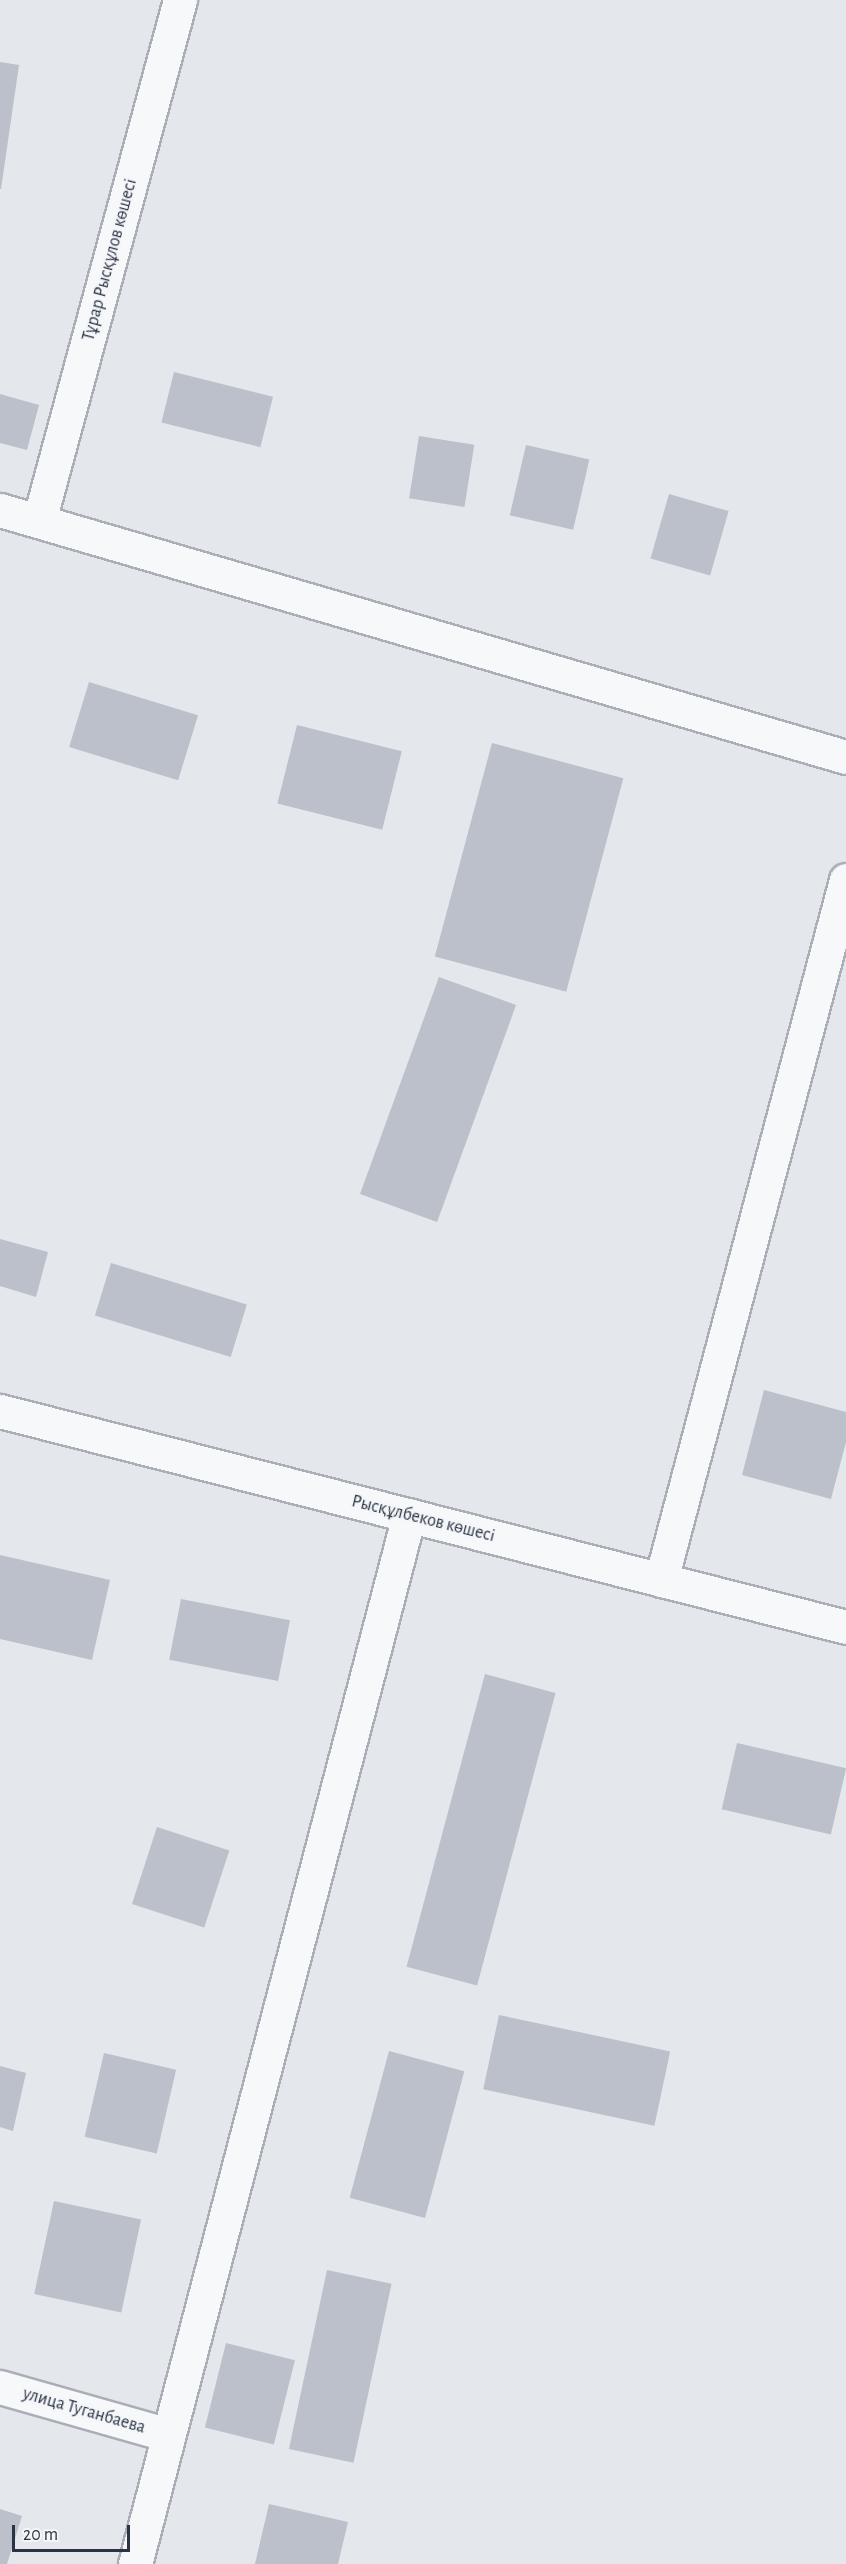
<!DOCTYPE html>
<meta charset="utf-8">
<style>
body{margin:0}
#map{position:relative;width:846px;height:2564px;overflow:hidden;background:#e4e7ec;font-family:"Alegreya Sans",sans-serif}
div>[style]{position:absolute}
[style*='--x']{left:calc(var(--x)*1px);top:calc(var(--y)*1px);width:calc(var(--w)*1px);rotate:calc(var(--a)*1deg)}
.building>*{inset:0;background:#bbc0ca;transform-origin:0 0}
.roads{filter:drop-shadow(2px 0 #a9aeb7) drop-shadow(-2px 0 #a9aeb7) drop-shadow(0 2px #a9aeb7) drop-shadow(0 -2px #a9aeb7)}
.street>*{height:33px;margin:-16.5px;padding:0 16.5px;transform-origin:16.5px;border-radius:16.5px;background:#f7f8fa}
span{translate:-50% -50%;white-space:nowrap;text-align:center;line-height:1.15;-webkit-text-stroke:4.5px #f4f6f9;paint-order:stroke}
.street-label{font-size:18px;color:#2b3445}
.scale{position:absolute;left:12px;top:2525px;width:118px;height:27px;box-sizing:border-box;border:3px solid #2b3445;border-top:0;padding-left:8px;font-size:18px;line-height:21px;white-space:nowrap;color:#2b3445;-webkit-text-stroke:4px #f4f6f9;paint-order:stroke}
</style>
<div id="map">
<div class="building">
<div style="clip-path:polygon(0 62px,19px 65px,1px 189px,0 189px)"></div>
<div style="left:174px;top:372px;width:102px;height:52px;rotate:14deg"></div>
<div style="clip-path:polygon(0 394px,39px 405px,27px 450px,0 443px)"></div>
<div style="left:419px;top:436px;width:56px;height:63px;rotate:9deg"></div>
<div style="left:526px;top:445px;width:65px;height:72px;rotate:13deg"></div>
<div style="left:669px;top:494px;width:62px;height:67px;rotate:16deg"></div>
<div style="left:89px;top:682px;width:114px;height:68px;rotate:17deg"></div>
<div style="left:297px;top:725px;width:108px;height:81px;rotate:14deg"></div>
<div style="left:492px;top:743px;width:136px;height:221px;rotate:15deg"></div>
<div style="left:439px;top:977px;width:82px;height:231px;rotate:20deg"></div>
<div style="clip-path:polygon(0 1239px,48px 1252px,36px 1297px,0 1286px)"></div>
<div style="left:111px;top:1263px;width:142px;height:55px;rotate:17deg"></div>
<div style="clip-path:polygon(764px 1390px,846px 1412px,846px 1442px,831px 1499px,742px 1475px)"></div>
<div style="clip-path:polygon(0 1555px,110px 1580px,92px 1660px,0 1639px)"></div>
<div style="left:181px;top:1599px;width:111px;height:62px;rotate:11deg"></div>
<div style="left:485px;top:1674px;width:73px;height:303px;rotate:15deg"></div>
<div style="left:737px;top:1743px;width:112px;height:68px;rotate:13deg"></div>
<div style="left:157px;top:1827px;width:76px;height:81px;rotate:18deg"></div>
<div style="left:499px;top:2015px;width:175px;height:76px;rotate:12deg"></div>
<div style="left:389px;top:2051px;width:78px;height:152px;rotate:15deg"></div>
<div style="left:104px;top:2053px;width:74px;height:86px;rotate:13deg"></div>
<div style="clip-path:polygon(0 2066px,26px 2073px,13px 2131px,0 2127px)"></div>
<div style="left:54px;top:2201px;width:89px;height:95px;rotate:12deg"></div>
<div style="left:327px;top:2270px;width:66px;height:183px;rotate:12deg"></div>
<div style="left:226px;top:2343px;width:71px;height:87px;rotate:14deg"></div>
<div style="clip-path:polygon(269px 2504px,348px 2522px,338px 2564px,255px 2564px)"></div>
<div style="clip-path:polygon(0 2509px,22px 2516px,7px 2564px,0 2564px)"></div>
</div>
<div class="roads">
<div class="street">
<div style="--x:0;--y:510;--w:881;--a:16.28"></div>
<div style="--x:39;--y:521;--w:540;--a:-74.86"></div>
<div style="--x:0;--y:1411;--w:873;--a:14.32"></div>
<div style="--x:661;--y:1580;--w:724;--a:-75.2"></div>
<div style="--x:0;--y:2387;--w:175;--a:15.9"></div>
<div style="--x:135;--y:2564;--w:1084;--a:-75.36"></div>
</div>
</div>
<div class="street-label">
<span style="left:110px;top:260px;rotate:-75deg">Тұрар Рысқұлов көшесі</span>
<span style="left:423px;top:1519px;rotate:14deg">Рысқұлбеков көшесі</span>
<span style="left:84px;top:2411px;rotate:16deg">улица Туганбаева</span>
</div>
<div class="scale">20 m</div>
</div>
